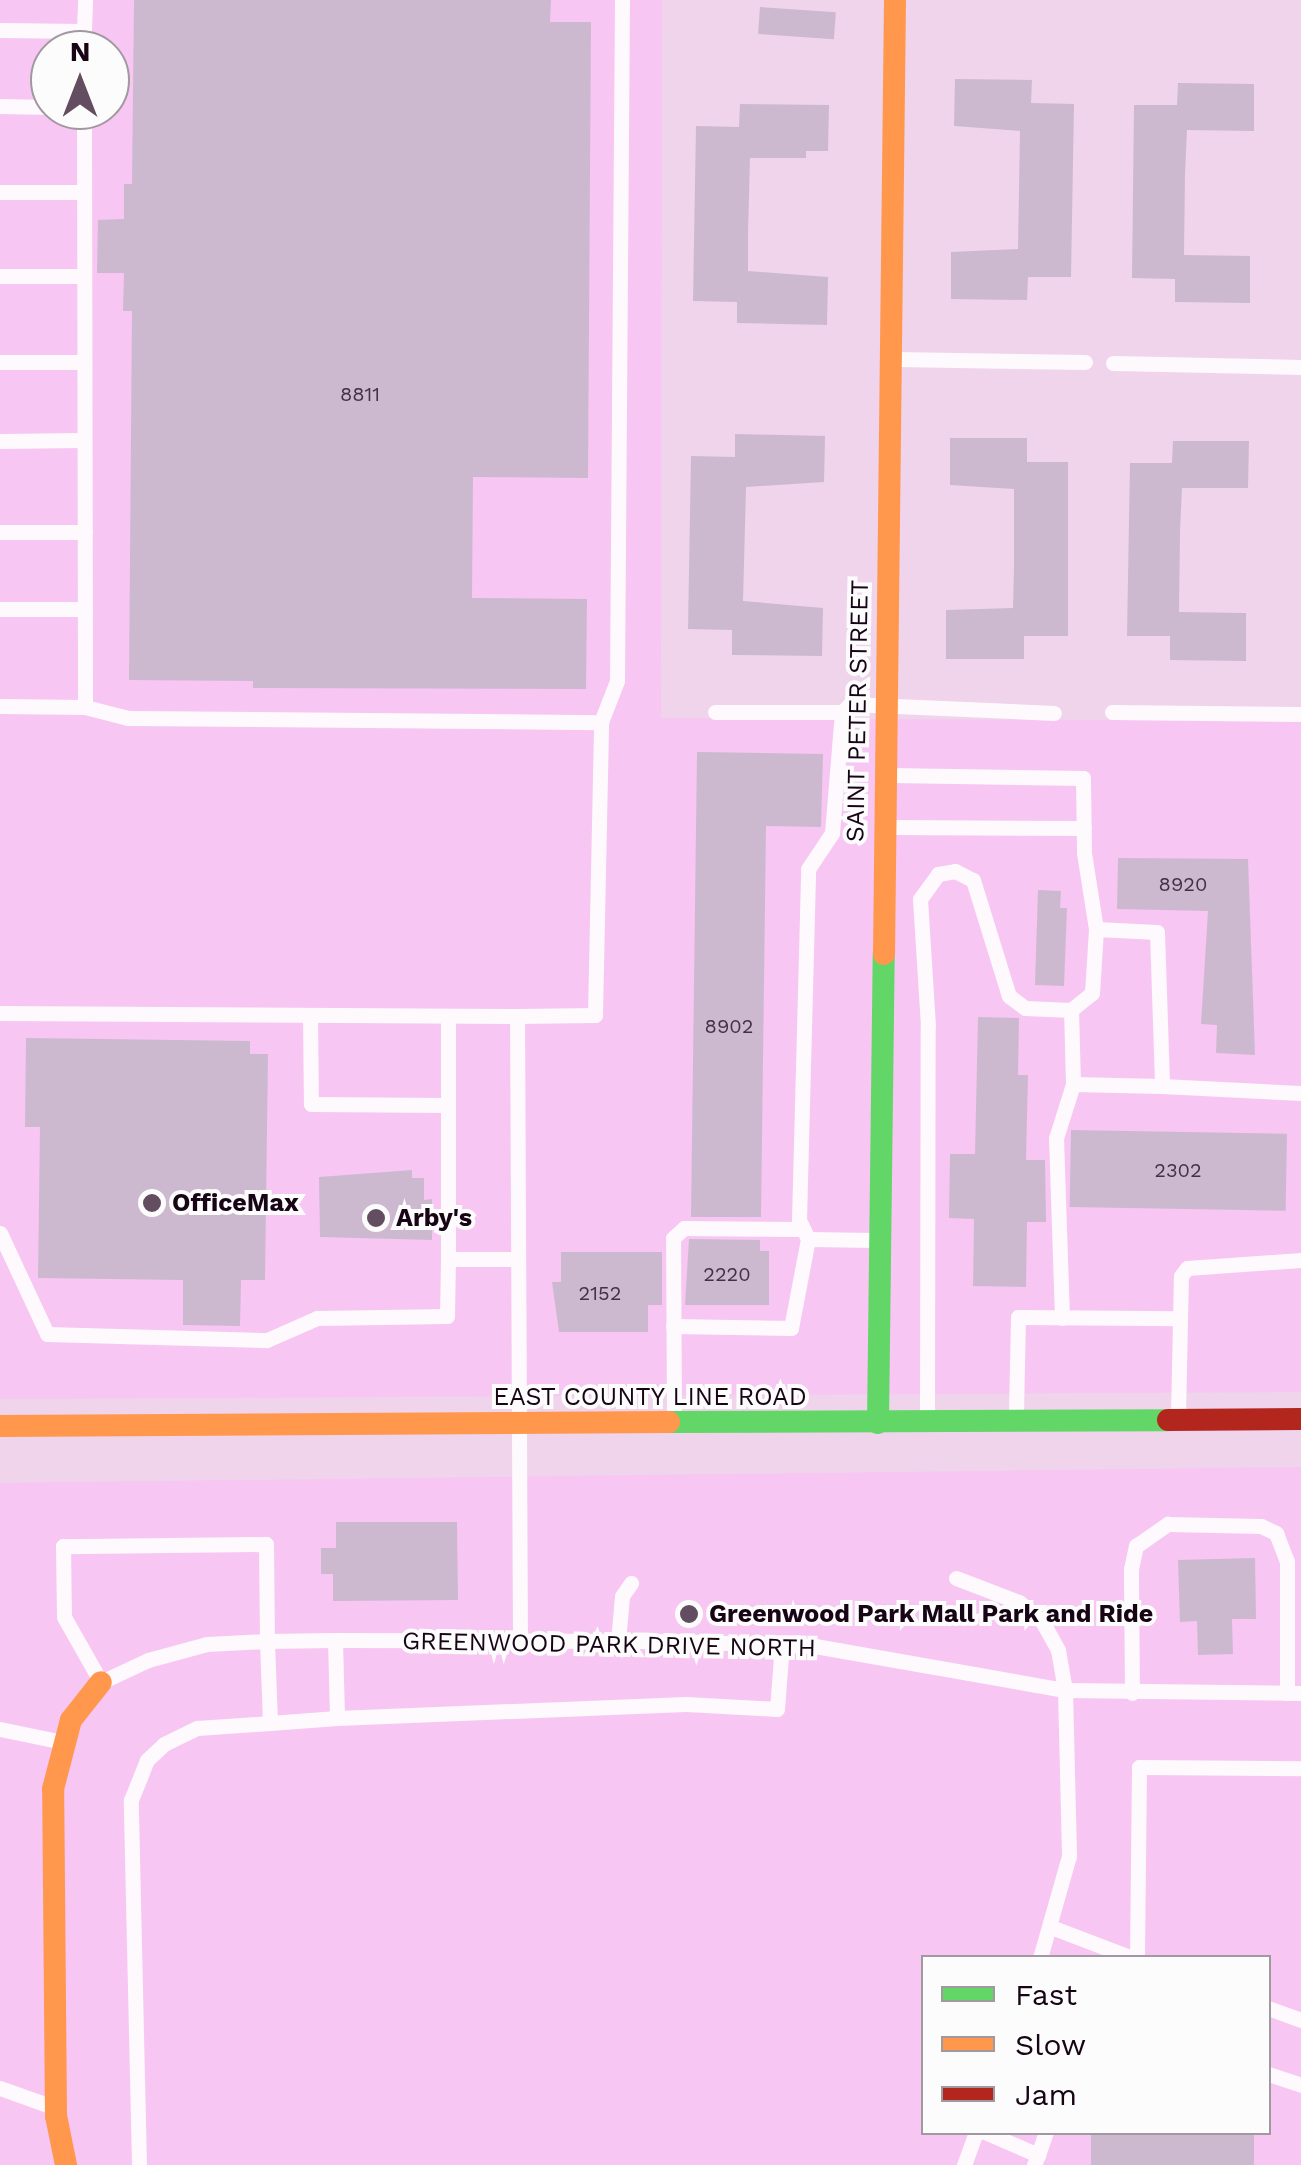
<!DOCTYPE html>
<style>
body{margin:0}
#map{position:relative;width:1301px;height:2165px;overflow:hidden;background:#efd4ec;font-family:"Work Sans",sans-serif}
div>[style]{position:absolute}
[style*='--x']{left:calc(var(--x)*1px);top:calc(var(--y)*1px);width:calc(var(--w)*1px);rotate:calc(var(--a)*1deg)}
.built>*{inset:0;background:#f7c6f2}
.building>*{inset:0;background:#ccb9d0;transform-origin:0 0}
.lane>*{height:15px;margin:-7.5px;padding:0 7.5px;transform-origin:7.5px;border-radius:7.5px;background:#fdf9fc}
.fast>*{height:22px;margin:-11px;padding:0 11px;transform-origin:11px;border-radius:11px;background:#63d668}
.slow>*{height:22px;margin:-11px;padding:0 11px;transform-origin:11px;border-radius:11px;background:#ff974d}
.jam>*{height:22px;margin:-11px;padding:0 11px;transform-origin:11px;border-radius:11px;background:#b3261e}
.dots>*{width:28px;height:28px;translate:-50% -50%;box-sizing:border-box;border:5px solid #fcfcfc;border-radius:50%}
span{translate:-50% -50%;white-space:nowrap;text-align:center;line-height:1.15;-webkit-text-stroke:8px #fcfcfc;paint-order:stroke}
.number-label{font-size:20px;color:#443144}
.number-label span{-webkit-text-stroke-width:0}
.street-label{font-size:25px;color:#170415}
.poi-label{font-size:25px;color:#170415;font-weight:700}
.left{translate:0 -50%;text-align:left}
.legend{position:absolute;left:921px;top:1955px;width:350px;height:180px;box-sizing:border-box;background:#fcfcfc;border:2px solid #a099a0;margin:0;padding:12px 18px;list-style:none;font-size:30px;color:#170415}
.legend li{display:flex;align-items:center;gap:20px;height:50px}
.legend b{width:50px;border:2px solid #a099a0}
.north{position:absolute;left:30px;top:30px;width:100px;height:100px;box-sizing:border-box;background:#fcfcfc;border:2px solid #a099a0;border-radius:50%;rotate:0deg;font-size:28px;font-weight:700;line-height:40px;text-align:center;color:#170415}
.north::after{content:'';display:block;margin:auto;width:35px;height:45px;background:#634d60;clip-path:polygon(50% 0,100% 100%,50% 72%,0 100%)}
</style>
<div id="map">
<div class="built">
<div style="clip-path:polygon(evenodd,0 0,662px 0,661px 718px,1301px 721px,1301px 1392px,0 1399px,0 0,50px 50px,110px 50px,110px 110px,50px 110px,50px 50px)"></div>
<div style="clip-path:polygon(evenodd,1301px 1467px,1301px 2165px,0 2165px,0 1483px,1301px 1467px,924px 1958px,1268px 1958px,1268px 2132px,924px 2132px,924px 1958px)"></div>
</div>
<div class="building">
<div style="clip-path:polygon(134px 0,551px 0,550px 22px,591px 22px,588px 478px,473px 477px,472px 598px,587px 599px,586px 689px,253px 688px,253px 681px,129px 680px,132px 311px,123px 311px,124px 273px,97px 273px,98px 220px,124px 219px,124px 184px,132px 184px)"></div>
<div style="left:760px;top:7px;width:76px;height:27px;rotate:4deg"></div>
<div style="clip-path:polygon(955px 79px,1032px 80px,1031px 103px,1074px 104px,1071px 277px,1028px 277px,1027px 300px,951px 299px,951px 252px,1018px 249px,1020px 131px,954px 126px)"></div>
<div style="clip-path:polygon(1178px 83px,1254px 84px,1254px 131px,1187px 130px,1185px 174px,1184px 255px,1250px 256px,1250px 303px,1175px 302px,1175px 279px,1132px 278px,1134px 105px,1177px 105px)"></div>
<div style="clip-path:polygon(740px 104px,829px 105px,828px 151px,806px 151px,806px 158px,750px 158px,748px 233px,748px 271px,828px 277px,827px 325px,737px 323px,737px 302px,693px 301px,696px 126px,739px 127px)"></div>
<div style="clip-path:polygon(735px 434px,825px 436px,824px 482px,746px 487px,743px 601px,823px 608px,822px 656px,732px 655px,732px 630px,688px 629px,691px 456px,735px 457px)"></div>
<div style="clip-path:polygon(950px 438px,1027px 438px,1027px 462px,1068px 462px,1068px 636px,1024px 636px,1024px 659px,946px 659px,946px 610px,1013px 608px,1014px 568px,1014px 489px,950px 485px)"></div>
<div style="clip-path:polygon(1173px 441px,1249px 441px,1248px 488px,1182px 488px,1180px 531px,1179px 612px,1246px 613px,1246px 661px,1170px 660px,1170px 636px,1127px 636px,1130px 463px,1172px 463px)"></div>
<div style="clip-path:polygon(697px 752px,823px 754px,821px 827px,766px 826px,761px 1217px,691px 1217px)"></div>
<div style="clip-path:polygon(1118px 858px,1248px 859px,1255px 1055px,1216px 1053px,1217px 1025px,1201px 1024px,1208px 911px,1117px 909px)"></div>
<div style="clip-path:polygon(1038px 890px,1061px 891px,1060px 908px,1067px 908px,1064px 986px,1035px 985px)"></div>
<div style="clip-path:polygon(978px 1017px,1019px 1018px,1018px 1075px,1028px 1075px,1026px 1160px,1045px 1160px,1046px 1222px,1027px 1222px,1026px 1287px,973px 1286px,974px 1219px,949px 1218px,950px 1154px,975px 1154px)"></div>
<div style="clip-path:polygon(26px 1038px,250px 1041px,250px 1054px,268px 1054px,265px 1280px,241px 1280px,240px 1326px,183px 1325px,183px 1280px,38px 1278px,40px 1127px,25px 1127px)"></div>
<div style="left:1071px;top:1130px;width:216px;height:77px;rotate:1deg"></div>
<div style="clip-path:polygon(412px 1170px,412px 1178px,424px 1178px,424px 1200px,432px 1199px,432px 1240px,320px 1237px,319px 1177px)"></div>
<div style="clip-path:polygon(689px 1239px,760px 1240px,760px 1251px,769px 1251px,769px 1305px,685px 1305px)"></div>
<div style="clip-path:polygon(561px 1252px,662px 1252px,662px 1305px,648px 1305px,648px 1332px,559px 1332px,552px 1282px,561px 1282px)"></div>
<div style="clip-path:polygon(336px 1522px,457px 1522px,458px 1600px,333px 1601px,333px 1574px,321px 1574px,321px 1548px,336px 1548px)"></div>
<div style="clip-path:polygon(1255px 1558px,1256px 1619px,1232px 1619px,1233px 1654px,1198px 1655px,1197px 1621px,1180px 1622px,1178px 1560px)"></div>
<div style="left:1091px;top:2132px;width:163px;height:34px"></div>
</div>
<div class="lane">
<div style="--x:0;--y:30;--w:84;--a:0.7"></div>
<div style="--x:84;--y:31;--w:31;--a:-88"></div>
<div style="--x:0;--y:106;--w:50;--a:1.1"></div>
<div style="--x:84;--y:110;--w:597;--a:89.9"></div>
<div style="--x:0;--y:192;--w:84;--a:0"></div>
<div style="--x:0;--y:276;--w:84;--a:0"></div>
<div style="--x:895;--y:359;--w:190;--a:0.9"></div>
<div style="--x:0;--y:362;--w:84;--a:0"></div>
<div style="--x:1113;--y:363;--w:188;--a:1.2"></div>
<div style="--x:0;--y:441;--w:84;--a:-0.7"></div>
<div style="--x:0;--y:532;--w:85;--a:0"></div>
<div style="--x:0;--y:609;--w:85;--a:0"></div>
<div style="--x:0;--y:706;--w:85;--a:0.7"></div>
<div style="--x:85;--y:707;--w:44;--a:14.3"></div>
<div style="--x:128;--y:718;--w:473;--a:0.5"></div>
<div style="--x:715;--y:712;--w:127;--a:0"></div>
<div style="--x:1112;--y:712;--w:189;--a:0.6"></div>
<div style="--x:890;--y:775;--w:193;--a:0.9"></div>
<div style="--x:1083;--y:778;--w:75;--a:89.2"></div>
<div style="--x:1084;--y:853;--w:77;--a:81"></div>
<div style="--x:1096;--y:929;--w:61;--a:2.8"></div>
<div style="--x:1157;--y:932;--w:154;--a:88.1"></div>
<div style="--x:1162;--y:1086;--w:139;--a:2.9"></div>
<div style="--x:888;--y:827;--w:196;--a:0.3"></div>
<div style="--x:0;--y:1013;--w:517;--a:0.33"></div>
<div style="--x:310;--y:1015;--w:89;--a:89.4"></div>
<div style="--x:311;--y:1104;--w:137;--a:0.4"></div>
<div style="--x:448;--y:1016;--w:243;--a:90"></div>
<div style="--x:1073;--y:1084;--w:89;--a:1.3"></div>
<div style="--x:0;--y:1233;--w:111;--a:65"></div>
<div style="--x:47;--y:1334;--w:220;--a:1.6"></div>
<div style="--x:267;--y:1340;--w:55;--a:-23.7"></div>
<div style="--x:317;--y:1318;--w:130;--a:-0.9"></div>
<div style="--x:447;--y:1316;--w:57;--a:-89"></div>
<div style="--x:448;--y:1259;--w:68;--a:0"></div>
<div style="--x:876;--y:1240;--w:68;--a:-179.2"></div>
<div style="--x:808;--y:1239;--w:21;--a:-115"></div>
<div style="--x:799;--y:1220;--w:351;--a:-88.5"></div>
<div style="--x:808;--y:869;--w:43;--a:-56.3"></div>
<div style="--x:832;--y:833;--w:121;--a:-85.3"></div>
<div style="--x:842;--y:712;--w:11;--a:-45"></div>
<div style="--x:850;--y:704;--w:204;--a:2.5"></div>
<div style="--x:1062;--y:1318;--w:180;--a:-91.9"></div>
<div style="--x:1056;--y:1138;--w:57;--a:-72.5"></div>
<div style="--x:1073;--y:1084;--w:74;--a:-91.5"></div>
<div style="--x:673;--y:1326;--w:118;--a:1"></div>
<div style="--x:791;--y:1328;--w:91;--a:-79.2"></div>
<div style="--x:1016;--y:1413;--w:96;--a:-88.8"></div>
<div style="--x:1018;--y:1317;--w:162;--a:0.4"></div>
<div style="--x:927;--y:1414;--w:388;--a:-89.9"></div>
<div style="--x:928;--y:1026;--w:127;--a:-93.6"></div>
<div style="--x:920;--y:899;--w:31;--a:-54"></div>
<div style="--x:938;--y:874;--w:17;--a:-10"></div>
<div style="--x:955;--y:871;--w:20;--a:27"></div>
<div style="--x:973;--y:880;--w:121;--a:72.8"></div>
<div style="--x:1009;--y:996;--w:20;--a:37"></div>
<div style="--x:1025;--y:1008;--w:46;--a:2.5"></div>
<div style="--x:1071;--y:1010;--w:27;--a:-39"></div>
<div style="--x:1092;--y:993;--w:64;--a:-86.4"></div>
<div style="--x:674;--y:1416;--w:178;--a:-90.3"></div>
<div style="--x:673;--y:1238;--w:15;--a:-42"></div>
<div style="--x:684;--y:1228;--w:119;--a:0.5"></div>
<div style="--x:1178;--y:1416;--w:140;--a:-88.8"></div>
<div style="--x:1181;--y:1276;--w:10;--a:-53"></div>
<div style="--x:1187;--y:1268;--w:114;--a:-4"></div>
<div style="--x:956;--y:1578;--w:67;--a:20.9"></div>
<div style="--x:1019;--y:1602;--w:30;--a:40"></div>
<div style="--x:1042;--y:1621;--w:33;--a:61"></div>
<div style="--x:1058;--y:1650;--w:41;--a:80.1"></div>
<div style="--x:1065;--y:1690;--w:166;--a:88.6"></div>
<div style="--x:1069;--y:1856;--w:106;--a:105.9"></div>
<div style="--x:335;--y:1640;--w:78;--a:88.5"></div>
<div style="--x:337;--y:1718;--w:349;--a:-2.3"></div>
<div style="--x:686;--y:1704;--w:91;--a:3.1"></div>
<div style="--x:777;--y:1709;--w:65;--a:-85.6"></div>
<div style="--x:618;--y:1642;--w:46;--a:-85"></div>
<div style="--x:622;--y:1596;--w:16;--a:-55"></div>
<div style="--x:520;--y:1643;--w:627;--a:-90.27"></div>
<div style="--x:517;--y:1016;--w:78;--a:-0.7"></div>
<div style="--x:595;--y:1015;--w:293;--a:-88.8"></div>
<div style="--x:601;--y:722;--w:44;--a:-68.7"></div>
<div style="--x:617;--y:681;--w:681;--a:-89.58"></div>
<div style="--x:1132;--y:1693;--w:124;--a:-90.5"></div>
<div style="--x:1131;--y:1569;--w:24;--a:-78"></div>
<div style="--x:1136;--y:1546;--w:39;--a:-35"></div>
<div style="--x:1168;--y:1524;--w:93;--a:1.2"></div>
<div style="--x:1261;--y:1526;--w:17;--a:25"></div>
<div style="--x:1276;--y:1533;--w:30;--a:69"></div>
<div style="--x:1287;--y:1561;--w:132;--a:90"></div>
<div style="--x:337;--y:1718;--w:67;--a:175.7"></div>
<div style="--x:270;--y:1723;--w:82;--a:-92.1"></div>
<div style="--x:267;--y:1641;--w:97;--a:-90.6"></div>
<div style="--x:266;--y:1544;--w:203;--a:179.4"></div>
<div style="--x:63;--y:1546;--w:71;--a:89.2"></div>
<div style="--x:64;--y:1617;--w:75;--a:60.4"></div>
<div style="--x:101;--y:1682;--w:52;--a:-25.1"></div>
<div style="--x:148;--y:1660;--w:61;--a:-15.2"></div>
<div style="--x:207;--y:1644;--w:60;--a:-2.9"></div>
<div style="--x:267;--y:1641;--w:68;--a:-0.8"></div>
<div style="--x:335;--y:1640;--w:338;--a:0.2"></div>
<div style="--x:673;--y:1641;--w:142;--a:2"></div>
<div style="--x:815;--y:1646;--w:254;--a:10"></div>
<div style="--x:1065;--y:1690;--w:236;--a:0.7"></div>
<div style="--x:0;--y:1729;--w:64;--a:11.7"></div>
<div style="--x:1051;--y:1927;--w:87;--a:20.9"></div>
<div style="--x:1137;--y:1958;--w:191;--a:-89.4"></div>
<div style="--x:1139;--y:1767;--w:162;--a:0.4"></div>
<div style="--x:1268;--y:2008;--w:35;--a:20"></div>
<div style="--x:1268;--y:2074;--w:35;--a:18"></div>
<div style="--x:0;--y:2088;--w:56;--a:19.7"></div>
<div style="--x:985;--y:2132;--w:58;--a:23.5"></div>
<div style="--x:1038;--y:2155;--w:11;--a:112"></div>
<div style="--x:1038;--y:2155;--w:24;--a:-71"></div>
<div style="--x:139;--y:2165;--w:365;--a:-91.3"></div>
<div style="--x:131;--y:1800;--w:43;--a:-68.2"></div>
<div style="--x:147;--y:1760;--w:23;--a:-43"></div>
<div style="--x:164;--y:1744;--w:37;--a:-26"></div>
<div style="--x:197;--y:1728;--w:73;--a:-3.9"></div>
<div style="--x:964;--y:2165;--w:35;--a:-70"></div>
</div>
<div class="fast">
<div style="--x:669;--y:1422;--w:499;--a:-0.2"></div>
<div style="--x:878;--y:1423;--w:469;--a:-89.3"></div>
</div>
<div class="slow">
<div style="--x:884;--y:954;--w:954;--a:-89.34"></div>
<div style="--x:0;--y:1426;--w:669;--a:-0.34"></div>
<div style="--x:66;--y:2165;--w:50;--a:-101.5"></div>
<div style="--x:56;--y:2116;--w:327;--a:-90.5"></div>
<div style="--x:53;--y:1789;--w:71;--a:-75.4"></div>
<div style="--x:71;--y:1720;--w:48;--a:-51.7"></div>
</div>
<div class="jam">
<div style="--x:1168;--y:1420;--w:133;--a:-0.4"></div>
</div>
<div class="dots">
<div style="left:152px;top:1203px;background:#634d60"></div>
<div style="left:376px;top:1218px;background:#634d60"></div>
<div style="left:689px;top:1614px;background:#634d60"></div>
</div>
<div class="number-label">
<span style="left:360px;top:394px">8811</span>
<span style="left:1183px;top:884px">8920</span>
<span style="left:729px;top:1026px">8902</span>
<span style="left:1178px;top:1170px">2302</span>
<span style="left:727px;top:1274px">2220</span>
<span style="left:600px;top:1293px">2152</span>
</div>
<div class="street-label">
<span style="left:858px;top:711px;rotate:-89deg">SAINT PETER STREET</span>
<span style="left:650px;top:1397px">EAST COUNTY LINE ROAD</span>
<span style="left:609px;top:1645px;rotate:1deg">GREENWOOD PARK DRIVE NORTH</span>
</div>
<div class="poi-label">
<span class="left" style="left:172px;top:1203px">OfficeMax</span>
<span class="left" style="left:396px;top:1218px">Arby's</span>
<span class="left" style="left:709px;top:1614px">Greenwood Park Mall Park and Ride</span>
</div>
<ul class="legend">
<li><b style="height:12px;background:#63d668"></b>Fast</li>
<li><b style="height:12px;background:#ff974d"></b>Slow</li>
<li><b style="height:12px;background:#b3261e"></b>Jam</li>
</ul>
<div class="north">N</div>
</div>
